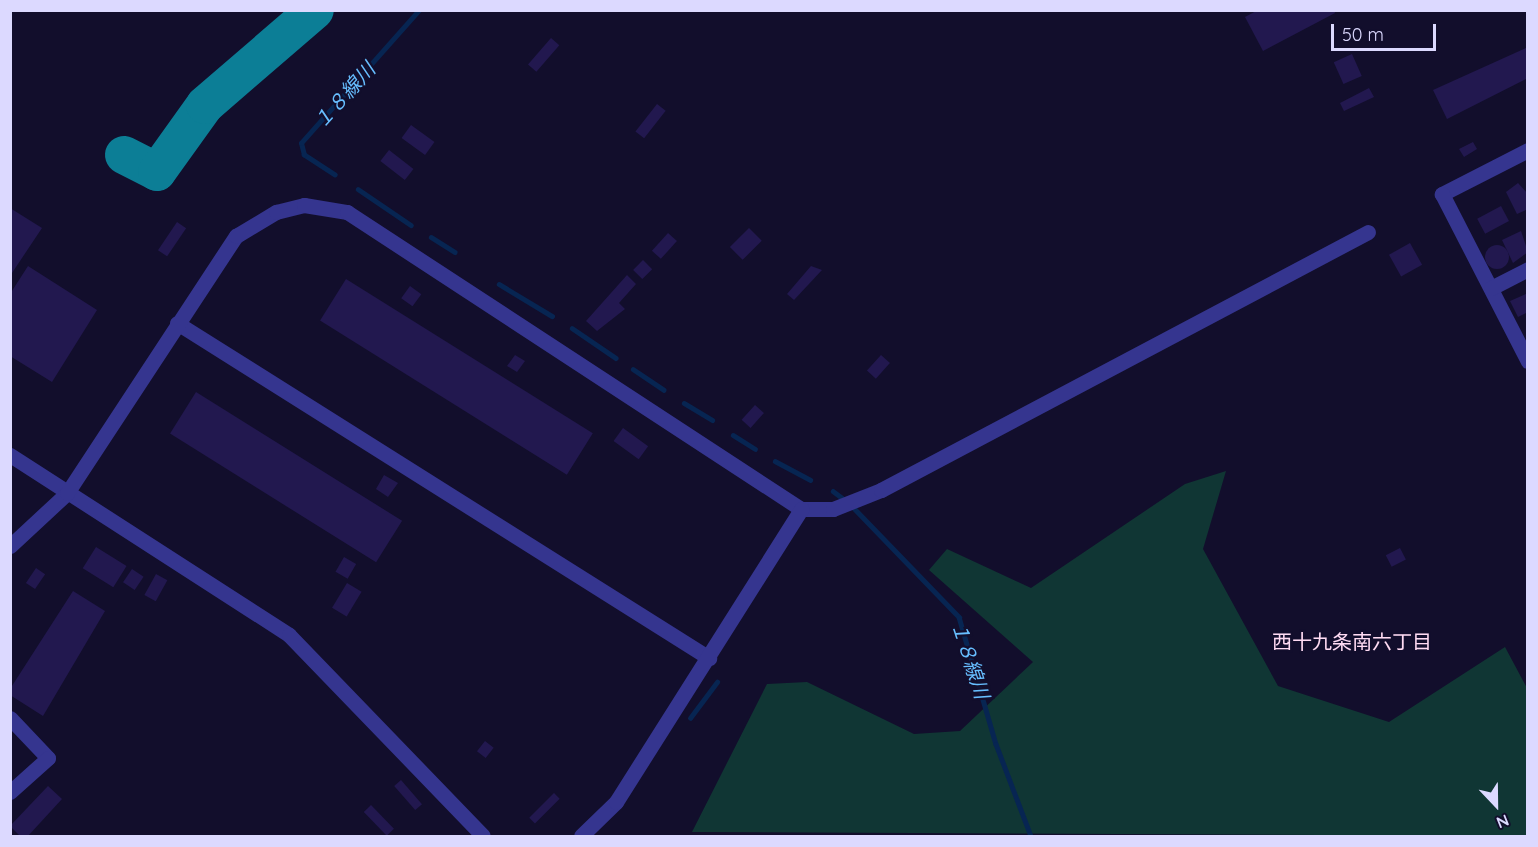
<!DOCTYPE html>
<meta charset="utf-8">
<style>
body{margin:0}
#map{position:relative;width:1538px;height:847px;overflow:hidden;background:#120e2c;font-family:Quicksand,"Noto Sans JP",sans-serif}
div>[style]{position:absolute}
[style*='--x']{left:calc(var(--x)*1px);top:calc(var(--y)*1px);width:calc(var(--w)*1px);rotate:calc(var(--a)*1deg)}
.green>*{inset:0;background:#103634}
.stream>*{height:4.5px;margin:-2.25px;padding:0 2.25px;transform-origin:2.25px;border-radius:2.25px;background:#072552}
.taxiway>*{height:38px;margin:-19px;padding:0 19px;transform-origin:19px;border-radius:19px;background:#0c7e96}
.building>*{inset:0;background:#22184f;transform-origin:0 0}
.round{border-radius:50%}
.minor>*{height:15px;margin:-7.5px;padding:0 7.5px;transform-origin:7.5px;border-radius:7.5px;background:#35358f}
span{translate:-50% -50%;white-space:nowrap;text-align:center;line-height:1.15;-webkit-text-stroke:4.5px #120e2c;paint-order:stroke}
.water-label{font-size:20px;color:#67beff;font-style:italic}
.neighbourhood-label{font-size:20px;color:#ffdbf3}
.frame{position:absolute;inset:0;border:12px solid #dcd9ff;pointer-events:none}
.north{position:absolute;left:1466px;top:775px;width:60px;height:60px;-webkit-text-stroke:4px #120e2c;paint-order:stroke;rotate:158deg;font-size:16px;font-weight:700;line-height:24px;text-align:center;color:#dcd9ff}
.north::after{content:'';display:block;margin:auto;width:21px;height:27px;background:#dcd9ff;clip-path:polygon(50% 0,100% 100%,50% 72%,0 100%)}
.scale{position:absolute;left:1331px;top:24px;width:105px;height:27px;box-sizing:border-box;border:3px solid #dcd9ff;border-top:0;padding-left:8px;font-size:18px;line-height:21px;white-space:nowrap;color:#dcd9ff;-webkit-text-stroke:4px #120e2c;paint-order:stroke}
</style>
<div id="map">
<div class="green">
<div style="clip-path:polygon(1226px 471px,1203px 549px,1278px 686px,1389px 722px,1505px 647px,1527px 688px,1527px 836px,692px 832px,767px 684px,807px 682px,914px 734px,960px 731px,1033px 662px,929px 570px,947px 549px,1031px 588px,1185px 484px)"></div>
</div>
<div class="stream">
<div style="--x:335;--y:175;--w:37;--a:-147"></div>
<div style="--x:304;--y:155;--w:12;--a:-104"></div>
<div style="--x:301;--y:143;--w:178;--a:-48.4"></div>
<div style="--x:358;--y:189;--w:64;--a:34.2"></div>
<div style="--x:431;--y:237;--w:28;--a:32"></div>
<div style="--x:499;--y:284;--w:62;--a:31.1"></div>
<div style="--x:572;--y:328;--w:53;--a:34.3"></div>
<div style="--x:633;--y:369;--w:37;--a:34"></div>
<div style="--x:684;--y:403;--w:33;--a:31"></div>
<div style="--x:733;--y:435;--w:26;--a:32"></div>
<div style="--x:775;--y:461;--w:40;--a:28"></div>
<div style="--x:833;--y:491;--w:15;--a:37"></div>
<div style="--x:851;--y:505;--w:156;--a:46"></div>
<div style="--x:959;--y:617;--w:132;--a:73.8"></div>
<div style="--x:996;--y:744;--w:98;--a:69.2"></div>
<div style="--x:690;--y:718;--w:45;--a:-53.1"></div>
</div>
<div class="taxiway">
<div style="--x:124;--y:155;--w:37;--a:27"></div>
<div style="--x:157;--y:172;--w:82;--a:-54.4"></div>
<div style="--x:205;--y:105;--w:145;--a:-40.8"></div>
</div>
<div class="building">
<div style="clip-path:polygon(1258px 10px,1334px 10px,1335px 13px,1263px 51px,1245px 17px)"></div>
<div style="left:551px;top:38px;width:11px;height:35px;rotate:41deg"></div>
<div style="clip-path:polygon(1528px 47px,1528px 78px,1447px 119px,1433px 90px)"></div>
<div style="left:1352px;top:54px;width:24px;height:20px;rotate:66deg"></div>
<div style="clip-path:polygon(1369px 88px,1374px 97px,1344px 111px,1340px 103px)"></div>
<div style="left:657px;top:104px;width:11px;height:35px;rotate:38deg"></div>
<div style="left:411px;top:125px;width:29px;height:16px;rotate:36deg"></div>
<div style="clip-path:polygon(1473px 142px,1477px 149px,1464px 157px,1459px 149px)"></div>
<div style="left:389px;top:150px;width:31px;height:14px;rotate:38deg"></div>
<div style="clip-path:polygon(1518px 183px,1528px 194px,1528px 209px,1517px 214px,1506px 192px)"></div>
<div style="left:1501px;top:206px;width:17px;height:27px;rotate:62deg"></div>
<div style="clip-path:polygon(10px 208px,42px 228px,10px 276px)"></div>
<div style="left:177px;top:222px;width:11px;height:34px;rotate:34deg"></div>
<div style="left:749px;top:228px;width:18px;height:27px;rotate:45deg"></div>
<div style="clip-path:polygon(1521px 231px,1528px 252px,1513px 263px,1502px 240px)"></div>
<div style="left:668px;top:233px;width:12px;height:24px;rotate:42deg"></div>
<div style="left:1410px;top:243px;width:25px;height:24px;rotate:61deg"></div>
<div class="round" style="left:1485px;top:245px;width:24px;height:24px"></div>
<div style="left:643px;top:260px;width:13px;height:14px;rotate:45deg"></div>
<div style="clip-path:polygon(28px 266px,97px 310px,52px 382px,10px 356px,10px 294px)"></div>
<div style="clip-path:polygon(811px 266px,822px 270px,794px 300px,787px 294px)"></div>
<div style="clip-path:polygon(627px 275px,636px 284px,619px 303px,625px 309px,597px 331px,586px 321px)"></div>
<div style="left:346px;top:279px;width:291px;height:49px;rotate:32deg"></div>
<div style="left:410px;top:286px;width:14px;height:15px;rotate:36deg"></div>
<div style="clip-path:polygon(1528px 293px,1528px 312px,1518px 317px,1510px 301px)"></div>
<div style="clip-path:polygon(515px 355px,525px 361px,517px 372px,507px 366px)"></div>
<div style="left:881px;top:355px;width:12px;height:21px;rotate:42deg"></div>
<div style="left:196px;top:392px;width:243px;height:49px;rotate:32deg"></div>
<div style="left:755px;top:405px;width:12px;height:20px;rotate:42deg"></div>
<div style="left:623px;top:428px;width:31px;height:16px;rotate:36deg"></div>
<div style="clip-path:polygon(384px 475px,398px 483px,388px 497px,376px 489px)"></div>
<div style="left:96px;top:547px;width:36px;height:25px;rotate:32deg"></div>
<div style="left:1400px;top:548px;width:13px;height:16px;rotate:63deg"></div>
<div style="left:344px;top:557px;width:14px;height:17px;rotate:30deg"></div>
<div style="left:36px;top:568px;width:11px;height:18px;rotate:34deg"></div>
<div style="left:132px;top:569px;width:14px;height:16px;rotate:34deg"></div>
<div style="left:156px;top:574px;width:13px;height:24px;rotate:29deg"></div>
<div style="left:347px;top:583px;width:17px;height:29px;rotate:31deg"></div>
<div style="clip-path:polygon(73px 591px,105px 611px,43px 716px,10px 695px,10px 689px)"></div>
<div style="left:485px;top:741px;width:11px;height:13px;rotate:38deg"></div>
<div style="left:401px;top:780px;width:32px;height:9px;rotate:49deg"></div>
<div style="clip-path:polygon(48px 786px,62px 799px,28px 836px,20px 836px,10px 826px)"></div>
<div style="left:554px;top:793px;width:8px;height:35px;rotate:45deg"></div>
<div style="left:371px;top:805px;width:33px;height:10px;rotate:46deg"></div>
</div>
<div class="minor">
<div style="--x:1528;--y:150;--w:97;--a:152.9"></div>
<div style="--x:1442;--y:194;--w:188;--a:62.8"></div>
<div style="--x:1491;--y:288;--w:42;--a:-27.2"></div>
<div style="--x:177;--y:323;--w:629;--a:32.2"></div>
<div style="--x:10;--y:455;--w:332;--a:32.8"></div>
<div style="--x:289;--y:635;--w:279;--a:46"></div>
<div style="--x:10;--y:546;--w:78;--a:-42.9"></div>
<div style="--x:67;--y:493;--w:308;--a:-56.7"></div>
<div style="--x:236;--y:236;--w:47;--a:-31"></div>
<div style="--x:276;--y:212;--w:29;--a:-14"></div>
<div style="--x:304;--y:205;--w:44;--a:9.2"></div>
<div style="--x:347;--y:212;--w:543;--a:33.19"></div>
<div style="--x:801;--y:509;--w:32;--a:0"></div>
<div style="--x:833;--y:509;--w:52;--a:-21.6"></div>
<div style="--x:881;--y:490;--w:551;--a:-27.91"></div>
<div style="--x:10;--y:718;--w:55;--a:46.5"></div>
<div style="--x:48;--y:758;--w:51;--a:138.2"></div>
<div style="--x:581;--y:836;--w:49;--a:-44.2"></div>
<div style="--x:616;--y:802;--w:347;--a:-57.7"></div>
</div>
<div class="water-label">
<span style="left:344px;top:95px;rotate:-48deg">１８線川</span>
<span style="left:971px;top:660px;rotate:72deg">１８線川</span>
</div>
<div class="neighbourhood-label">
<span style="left:1352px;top:641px">西十九条南六丁目</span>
</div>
<div class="frame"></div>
<div class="north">N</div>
<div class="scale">50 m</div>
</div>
